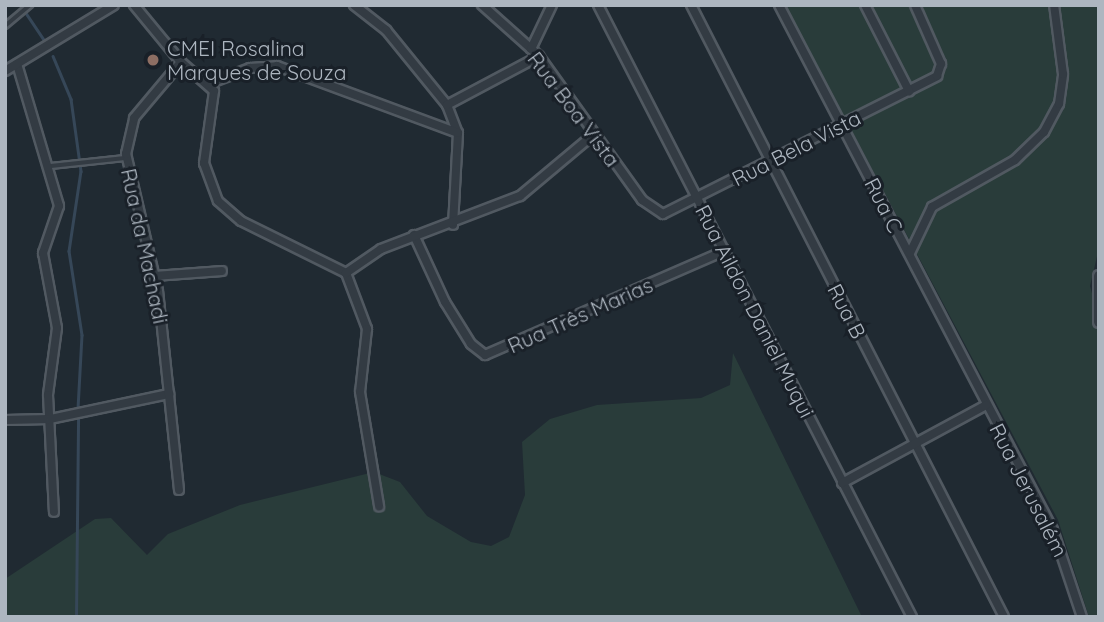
<!DOCTYPE html>
<meta charset="utf-8">
<style>
body{margin:0}
#map{position:relative;width:1104px;height:622px;overflow:hidden;background:#202a32;font-family:Quicksand,sans-serif}
div>[style]{position:absolute}
[style*='--x']{left:calc(var(--x)*1px);top:calc(var(--y)*1px);width:calc(var(--w)*1px);rotate:calc(var(--a)*1deg)}
.green>*{inset:0;background:#293c3a}
.stream>*{height:2.5px;margin:-1.25px;padding:0 1.25px;transform-origin:1.25px;border-radius:1.25px;background:#364758}
.roads{filter:drop-shadow(2px 0 #515961) drop-shadow(-2px 0 #515961) drop-shadow(0 2px #515961) drop-shadow(0 -2px #515961)}
.service>*{height:3.5px;margin:-1.75px;padding:0 1.75px;transform-origin:1.75px;border-radius:1.75px;background:#333b43}
.minor>*{height:8px;margin:-4px;padding:0 4px;transform-origin:4px;border-radius:4px;background:#333b43}
.tertiary>*{height:10px;margin:-5px;padding:0 5px;transform-origin:5px;border-radius:5px;background:#333b43}
.dots>*{width:19px;height:19px;translate:-50% -50%;box-sizing:border-box;border:4px solid #192028;border-radius:50%}
span{translate:-50% -50%;white-space:nowrap;text-align:center;line-height:1.15;-webkit-text-stroke:6px #192028;paint-order:stroke}
.poi-label{font-size:21px;color:#adb6c0}
.left{translate:0 -50%;text-align:left}
.street-label{font-size:21px;color:#adb6c0}
.frame{position:absolute;inset:0;border:7px solid #adb6c0;pointer-events:none}
</style>
<div id="map">
<div class="green">
<div style="clip-path:polygon(785px 5px,1098px 5px,1099px 248px,1090px 286px,1099px 319px,1099px 617px,1089px 617px,1058px 520px)"></div>
<div style="clip-path:polygon(733px 353px,862px 617px,5px 617px,5px 579px,95px 519px,111px 518px,147px 555px,168px 534px,240px 505px,374px 472px,400px 482px,427px 516px,471px 542px,491px 546px,509px 537px,525px 495px,522px 442px,550px 419px,597px 405px,701px 398px,730px 385px)"></div>
</div>
<div class="stream">
<div style="--x:26;--y:13;--w:32;--a:56"></div>
<div style="--x:53;--y:56;--w:47;--a:67.3"></div>
<div style="--x:71;--y:99;--w:73;--a:82.1"></div>
<div style="--x:81;--y:171;--w:81;--a:98.5"></div>
<div style="--x:69;--y:251;--w:85;--a:81.2"></div>
<div style="--x:82;--y:335;--w:73;--a:93.1"></div>
<div style="--x:76;--y:617;--w:198;--a:-89.4"></div>
</div>
<div class="roads">
<div class="service">
<div style="--x:5;--y:26;--w:33;--a:-40"></div>
<div style="--x:51;--y:166;--w:74;--a:-6.2"></div>
</div>
<div class="minor">
<div style="--x:134;--y:5;--w:74;--a:50.5"></div>
<div style="--x:181;--y:62;--w:44;--a:41.3"></div>
<div style="--x:214;--y:91;--w:73;--a:97.9"></div>
<div style="--x:204;--y:163;--w:40;--a:69.8"></div>
<div style="--x:218;--y:201;--w:30;--a:41"></div>
<div style="--x:241;--y:221;--w:117;--a:26.3"></div>
<div style="--x:346;--y:273;--w:60;--a:69.4"></div>
<div style="--x:367;--y:329;--w:63;--a:96.3"></div>
<div style="--x:360;--y:392;--w:116;--a:80.5"></div>
<div style="--x:354;--y:5;--w:41;--a:38"></div>
<div style="--x:386;--y:30;--w:97;--a:50.9"></div>
<div style="--x:447;--y:105;--w:30;--a:69"></div>
<div style="--x:458;--y:133;--w:92;--a:93.1"></div>
<div style="--x:482;--y:5;--w:76;--a:41.8"></div>
<div style="--x:539;--y:56;--w:177;--a:54.4"></div>
<div style="--x:642;--y:200;--w:25;--a:34"></div>
<div style="--x:663;--y:214;--w:307;--a:-26.7"></div>
<div style="--x:937;--y:76;--w:13;--a:-72"></div>
<div style="--x:941;--y:64;--w:64;--a:-113.8"></div>
<div style="--x:598;--y:5;--w:688;--a:62.84"></div>
<div style="--x:691;--y:5;--w:687;--a:62.91"></div>
<div style="--x:779;--y:5;--w:592;--a:62.44"></div>
<div style="--x:1053;--y:530;--w:92;--a:71.6"></div>
<div style="--x:865;--y:5;--w:97;--a:62.9"></div>
<div style="--x:531;--y:49;--w:49;--a:-64.5"></div>
<div style="--x:17;--y:64;--w:148;--a:73.5"></div>
<div style="--x:59;--y:206;--w:50;--a:108.8"></div>
<div style="--x:43;--y:253;--w:76;--a:79.4"></div>
<div style="--x:57;--y:328;--w:68;--a:97.7"></div>
<div style="--x:48;--y:395;--w:117;--a:87.1"></div>
<div style="--x:5;--y:71;--w:127;--a:-31.2"></div>
<div style="--x:208;--y:84;--w:45;--a:-20.9"></div>
<div style="--x:250;--y:68;--w:27;--a:-4"></div>
<div style="--x:277;--y:66;--w:193;--a:20.3"></div>
<div style="--x:447;--y:105;--w:104;--a:-28"></div>
<div style="--x:414;--y:235;--w:74;--a:65.2"></div>
<div style="--x:445;--y:302;--w:49;--a:58.2"></div>
<div style="--x:471;--y:344;--w:18;--a:38"></div>
<div style="--x:485;--y:355;--w:263;--a:-23.5"></div>
<div style="--x:910;--y:253;--w:51;--a:-64.4"></div>
<div style="--x:932;--y:207;--w:95;--a:-29.5"></div>
<div style="--x:1015;--y:160;--w:40;--a:-44"></div>
<div style="--x:1044;--y:132;--w:32;--a:-62"></div>
<div style="--x:1059;--y:104;--w:30;--a:-82"></div>
<div style="--x:1063;--y:74;--w:70;--a:-97.4"></div>
<div style="--x:346;--y:273;--w:42;--a:-34.4"></div>
<div style="--x:381;--y:249;--w:149;--a:-20.9"></div>
<div style="--x:520;--y:196;--w:95;--a:-39.9"></div>
<div style="--x:155;--y:276;--w:67;--a:-4.3"></div>
<div style="--x:5;--y:420;--w:45;--a:-1.3"></div>
<div style="--x:50;--y:419;--w:122;--a:-11.9"></div>
<div style="--x:842;--y:483;--w:164;--a:-28.4"></div>
<div style="--x:179;--y:490;--w:200;--a:-96"></div>
<div style="--x:158;--y:291;--w:141;--a:-103.1"></div>
<div style="--x:126;--y:154;--w:37;--a:-77"></div>
<div style="--x:134;--y:118;--w:73;--a:-50"></div>
</div>
<div class="tertiary">
<div style="--x:1099;--y:276;--w:46;--a:90"></div>
</div>
</div>
<div class="dots">
<div style="left:153px;top:60px;background:#8d6e63"></div>
</div>
<div class="poi-label">
<span class="left" style="left:167px;top:60px">CMEI Rosalina<br>Marques de Souza</span>
</div>
<div class="street-label">
<span style="left:574px;top:109px;rotate:53deg">Rua Boa Vista</span>
<span style="left:796px;top:148px;rotate:-27deg">Rua Bela Vista</span>
<span style="left:884px;top:205px;rotate:63deg">Rua C</span>
<span style="left:145px;top:246px;rotate:78deg">Rua da Machadi</span>
<span style="left:755px;top:311px;rotate:63deg">Rua Aildon Daniel Muqui</span>
<span style="left:847px;top:311px;rotate:63deg">Rua B</span>
<span style="left:580px;top:315px;rotate:-24deg">Rua Três Marias</span>
<span style="left:1029px;top:490px;rotate:63deg">Rua Jerusalém</span>
</div>
<div class="frame"></div>
</div>
